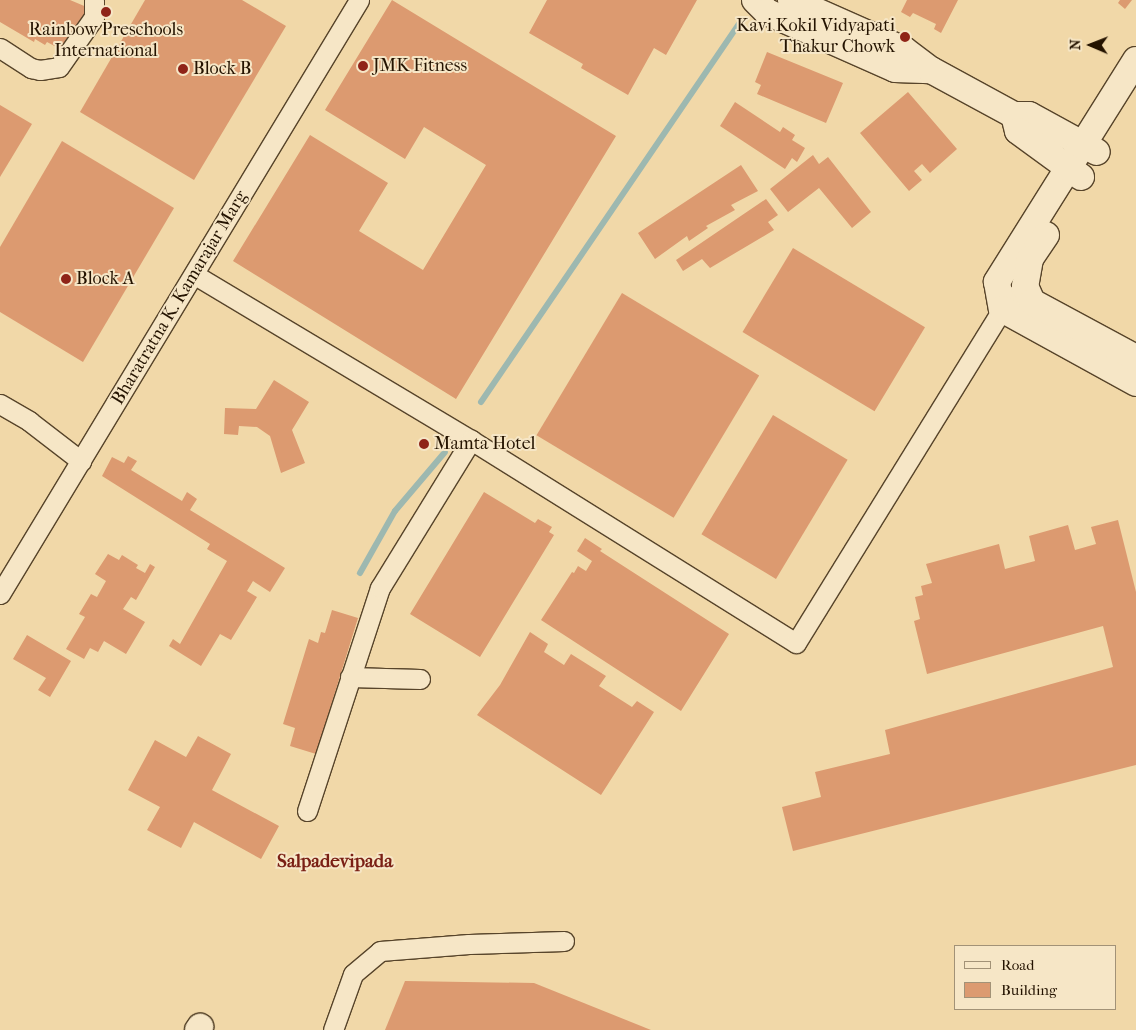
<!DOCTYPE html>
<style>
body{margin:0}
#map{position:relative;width:1136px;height:1030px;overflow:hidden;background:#f1d8a8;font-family:"IM FELL French Canon",serif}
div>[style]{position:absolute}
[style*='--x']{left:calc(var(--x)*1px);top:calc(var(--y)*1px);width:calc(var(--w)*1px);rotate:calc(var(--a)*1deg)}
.stream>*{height:6px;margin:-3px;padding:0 3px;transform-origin:3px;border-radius:3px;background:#9db8b0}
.building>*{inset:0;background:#dc9a70;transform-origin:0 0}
.roads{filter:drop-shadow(1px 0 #57442a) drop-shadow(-1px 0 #57442a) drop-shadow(0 1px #57442a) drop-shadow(0 -1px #57442a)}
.street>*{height:19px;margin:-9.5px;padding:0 9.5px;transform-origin:9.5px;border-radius:9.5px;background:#f6e6c6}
.secondary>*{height:26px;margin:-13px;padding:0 13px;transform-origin:13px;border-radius:13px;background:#f6e6c6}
.dots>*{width:14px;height:14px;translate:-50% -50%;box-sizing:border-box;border:2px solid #f6e6c6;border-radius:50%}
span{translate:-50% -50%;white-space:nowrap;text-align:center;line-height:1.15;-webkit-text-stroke:4px #f6e6c6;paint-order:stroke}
.poi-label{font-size:18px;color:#241300}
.right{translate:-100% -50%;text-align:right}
.left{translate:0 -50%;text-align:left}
.street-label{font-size:18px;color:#241300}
.neighbourhood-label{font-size:19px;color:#7a1f14;font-weight:700}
.legend{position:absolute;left:954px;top:945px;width:162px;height:65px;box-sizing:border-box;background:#f6e6c6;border:1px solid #a29277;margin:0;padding:6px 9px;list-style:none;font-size:15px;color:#241300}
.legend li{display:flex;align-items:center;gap:10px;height:25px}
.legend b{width:25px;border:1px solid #a29277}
.north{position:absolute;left:1066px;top:20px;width:50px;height:50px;-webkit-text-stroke:4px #f6e6c6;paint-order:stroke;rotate:271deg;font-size:14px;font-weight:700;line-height:20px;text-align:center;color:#241300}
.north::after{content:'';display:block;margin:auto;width:18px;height:22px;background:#241300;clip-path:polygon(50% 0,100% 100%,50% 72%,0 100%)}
</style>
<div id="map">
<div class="stream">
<div style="--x:481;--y:402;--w:458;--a:-55.7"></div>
<div style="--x:360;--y:573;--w:71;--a:-60.6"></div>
<div style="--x:395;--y:511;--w:77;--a:-49.7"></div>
</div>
<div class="building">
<div style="clip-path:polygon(0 0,70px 0,89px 8px,64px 51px,47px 42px,45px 45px,35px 39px,34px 42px,0 22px)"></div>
<div style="clip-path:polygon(145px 0,242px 0,286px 26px,194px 180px,80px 112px)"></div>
<div style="clip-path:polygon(392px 0,616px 136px,456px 399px,233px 261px,310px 135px,388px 183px,359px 231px,423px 270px,486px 165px,424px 127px,405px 159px,325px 110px)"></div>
<div style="clip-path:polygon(547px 0,697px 0,666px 55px,654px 48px,628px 95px,581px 68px,583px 64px,529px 33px)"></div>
<div style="clip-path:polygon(907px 0,958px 0,941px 33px,934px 29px,936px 24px,913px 13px,910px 17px,901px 12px)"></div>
<div style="clip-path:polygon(1120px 0,1132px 0,1125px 9px,1118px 3px)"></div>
<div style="clip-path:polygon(767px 52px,843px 83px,826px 123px,757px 94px,761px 85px,755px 82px)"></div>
<div style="clip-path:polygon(908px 92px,957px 149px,930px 173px,922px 164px,914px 171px,922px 180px,909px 191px,860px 133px)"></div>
<div style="clip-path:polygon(735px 102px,780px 132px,783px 127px,795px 135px,792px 140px,805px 148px,797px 162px,792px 158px,785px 169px,720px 126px)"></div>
<div style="clip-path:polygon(0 105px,32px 124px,0 177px)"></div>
<div style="clip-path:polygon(62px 141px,174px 208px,83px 362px,0 312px,0 247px)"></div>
<div style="clip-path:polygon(813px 155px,819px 164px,828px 157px,871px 212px,852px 228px,819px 188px,788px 212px,770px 189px)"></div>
<div style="clip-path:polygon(741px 165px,758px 191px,731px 205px,735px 210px,706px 226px,708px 228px,689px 241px,687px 236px,655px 259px,638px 233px)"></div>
<div style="clip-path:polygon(766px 199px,778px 215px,768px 222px,774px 230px,710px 268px,702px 259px,683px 271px,676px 260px)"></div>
<div style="left:793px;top:248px;width:154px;height:98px;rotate:31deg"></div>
<div style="left:622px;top:293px;width:160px;height:166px;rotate:31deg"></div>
<div style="clip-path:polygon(274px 380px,309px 402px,292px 430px,305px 463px,281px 473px,270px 436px,257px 427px,239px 426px,238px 435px,224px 434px,225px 408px,256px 409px)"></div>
<div style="left:773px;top:415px;width:87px;height:139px;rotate:31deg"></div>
<div style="clip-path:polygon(128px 456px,137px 461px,131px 470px,182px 501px,187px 492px,197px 499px,190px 510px,285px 568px,270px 592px,253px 581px,247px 591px,257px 597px,231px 640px,220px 634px,201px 666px,169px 646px,173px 639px,180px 644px,227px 561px,207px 549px,210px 544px,102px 476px,112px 457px,124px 463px)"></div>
<div style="clip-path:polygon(484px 492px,535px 523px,538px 519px,552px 527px,549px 532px,554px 535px,480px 657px,410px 614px)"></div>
<div style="clip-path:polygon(1118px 520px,1136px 592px,1136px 765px,793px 851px,782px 807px,821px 797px,815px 772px,890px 754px,885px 730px,1113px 667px,1103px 626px,927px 674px,914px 621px,920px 619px,915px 597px,923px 595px,921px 586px,932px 583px,926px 564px,999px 544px,1005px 569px,1035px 561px,1029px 536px,1068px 525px,1075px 550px,1096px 544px,1091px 527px)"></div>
<div style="clip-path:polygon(585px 538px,602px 549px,600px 551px,729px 634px,681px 711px,541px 620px,572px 572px,574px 573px,578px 566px,586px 571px,592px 561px,577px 551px)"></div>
<div style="clip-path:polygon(108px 554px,119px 560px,122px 555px,138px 565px,136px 568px,145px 573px,150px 564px,155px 567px,136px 600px,131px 597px,123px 609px,145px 622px,126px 654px,104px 641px,98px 652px,90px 648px,84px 659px,66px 649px,85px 617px,79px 614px,91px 594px,97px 597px,106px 581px,95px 574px)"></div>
<div style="clip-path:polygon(332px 610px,358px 618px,316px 754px,290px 746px,295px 728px,283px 724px,309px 639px,318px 643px,321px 632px,325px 633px)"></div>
<div style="clip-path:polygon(530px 632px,548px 644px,544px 652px,564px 665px,571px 654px,606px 676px,599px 686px,632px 707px,637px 701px,654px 712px,601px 795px,477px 715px,500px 685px)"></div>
<div style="clip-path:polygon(27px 635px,71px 661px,50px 697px,38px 690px,46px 678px,13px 659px)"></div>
<div style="clip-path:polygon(198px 736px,231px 754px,212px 790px,279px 826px,261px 859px,194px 822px,181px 848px,147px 830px,160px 807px,128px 790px,155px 740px,186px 757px)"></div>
<div style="clip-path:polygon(405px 981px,534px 983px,651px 1030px,385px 1030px)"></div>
</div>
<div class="roads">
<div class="street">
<div style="--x:0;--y:48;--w:37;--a:33"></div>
<div style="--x:31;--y:68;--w:9;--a:13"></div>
<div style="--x:40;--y:70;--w:19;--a:-9"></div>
<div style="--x:59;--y:67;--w:61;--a:-55"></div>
<div style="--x:94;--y:17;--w:17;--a:-90"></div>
<div style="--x:195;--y:275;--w:322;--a:30.9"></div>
<div style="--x:471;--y:440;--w:383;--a:32"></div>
<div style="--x:796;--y:643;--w:392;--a:-58.3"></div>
<div style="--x:1002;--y:309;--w:33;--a:-45"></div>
<div style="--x:0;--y:404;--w:34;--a:30"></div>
<div style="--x:29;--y:421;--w:66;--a:37.6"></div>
<div style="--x:0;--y:594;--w:694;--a:-58.85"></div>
<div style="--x:350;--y:677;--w:70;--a:1.6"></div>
<div style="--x:307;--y:811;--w:235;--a:-71.9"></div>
<div style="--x:380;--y:588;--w:174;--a:-58.4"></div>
<div style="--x:333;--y:1030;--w:59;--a:-70.3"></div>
<div style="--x:353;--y:974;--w:35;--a:-40"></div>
<div style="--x:380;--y:951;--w:89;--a:-4.5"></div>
<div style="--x:469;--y:944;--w:95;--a:-1.8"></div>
</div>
<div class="secondary">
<div style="--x:755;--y:0;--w:17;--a:45"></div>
<div style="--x:767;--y:12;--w:140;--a:24"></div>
<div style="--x:895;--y:69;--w:36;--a:2"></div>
<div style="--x:791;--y:0;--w:124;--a:23.9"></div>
<div style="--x:904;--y:50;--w:34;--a:37"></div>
<div style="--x:931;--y:70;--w:94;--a:28.5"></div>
<div style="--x:1014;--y:115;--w:15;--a:0"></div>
<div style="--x:1029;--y:115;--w:77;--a:28.6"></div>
<div style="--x:1136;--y:60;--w:262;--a:122.1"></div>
<div style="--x:997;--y:282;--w:27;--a:80"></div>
<div style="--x:1002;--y:309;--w:153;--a:28.9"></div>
<div style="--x:1014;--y:115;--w:16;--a:76"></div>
<div style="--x:1018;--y:131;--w:78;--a:36.1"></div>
<div style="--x:1046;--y:235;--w:29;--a:124"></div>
<div style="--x:1030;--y:259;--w:27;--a:100"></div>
<div style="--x:1025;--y:286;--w:17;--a:66"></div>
<div style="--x:1032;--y:302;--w:118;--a:28.3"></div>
<div style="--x:198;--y:1030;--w:4;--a:-56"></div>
</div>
</div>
<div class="dots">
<div style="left:106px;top:12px;background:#8f2418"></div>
<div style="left:905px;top:37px;background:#8f2418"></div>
<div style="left:363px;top:66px;background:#8f2418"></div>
<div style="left:183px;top:69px;background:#8f2418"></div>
<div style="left:66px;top:279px;background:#8f2418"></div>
<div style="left:424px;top:444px;background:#8f2418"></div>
</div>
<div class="poi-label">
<span class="right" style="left:895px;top:37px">Kavi Kokil Vidyapati<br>Thakur Chowk</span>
<span style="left:106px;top:41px">Rainbow Preschools<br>International</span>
<span class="left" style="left:373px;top:66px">JMK Fitness</span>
<span class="left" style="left:193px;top:69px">Block B</span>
<span class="left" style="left:76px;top:279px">Block A</span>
<span class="left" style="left:434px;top:444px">Mamta Hotel</span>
</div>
<div class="street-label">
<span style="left:180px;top:298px;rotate:-59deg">Bharatratna K. Kamarajar Marg</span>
</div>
<div class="neighbourhood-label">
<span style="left:335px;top:862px">Salpadevipada</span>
</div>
<ul class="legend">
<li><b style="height:6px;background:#f6e6c6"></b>Road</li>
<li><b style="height:14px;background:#dc9a70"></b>Building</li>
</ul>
<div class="north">N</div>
</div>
